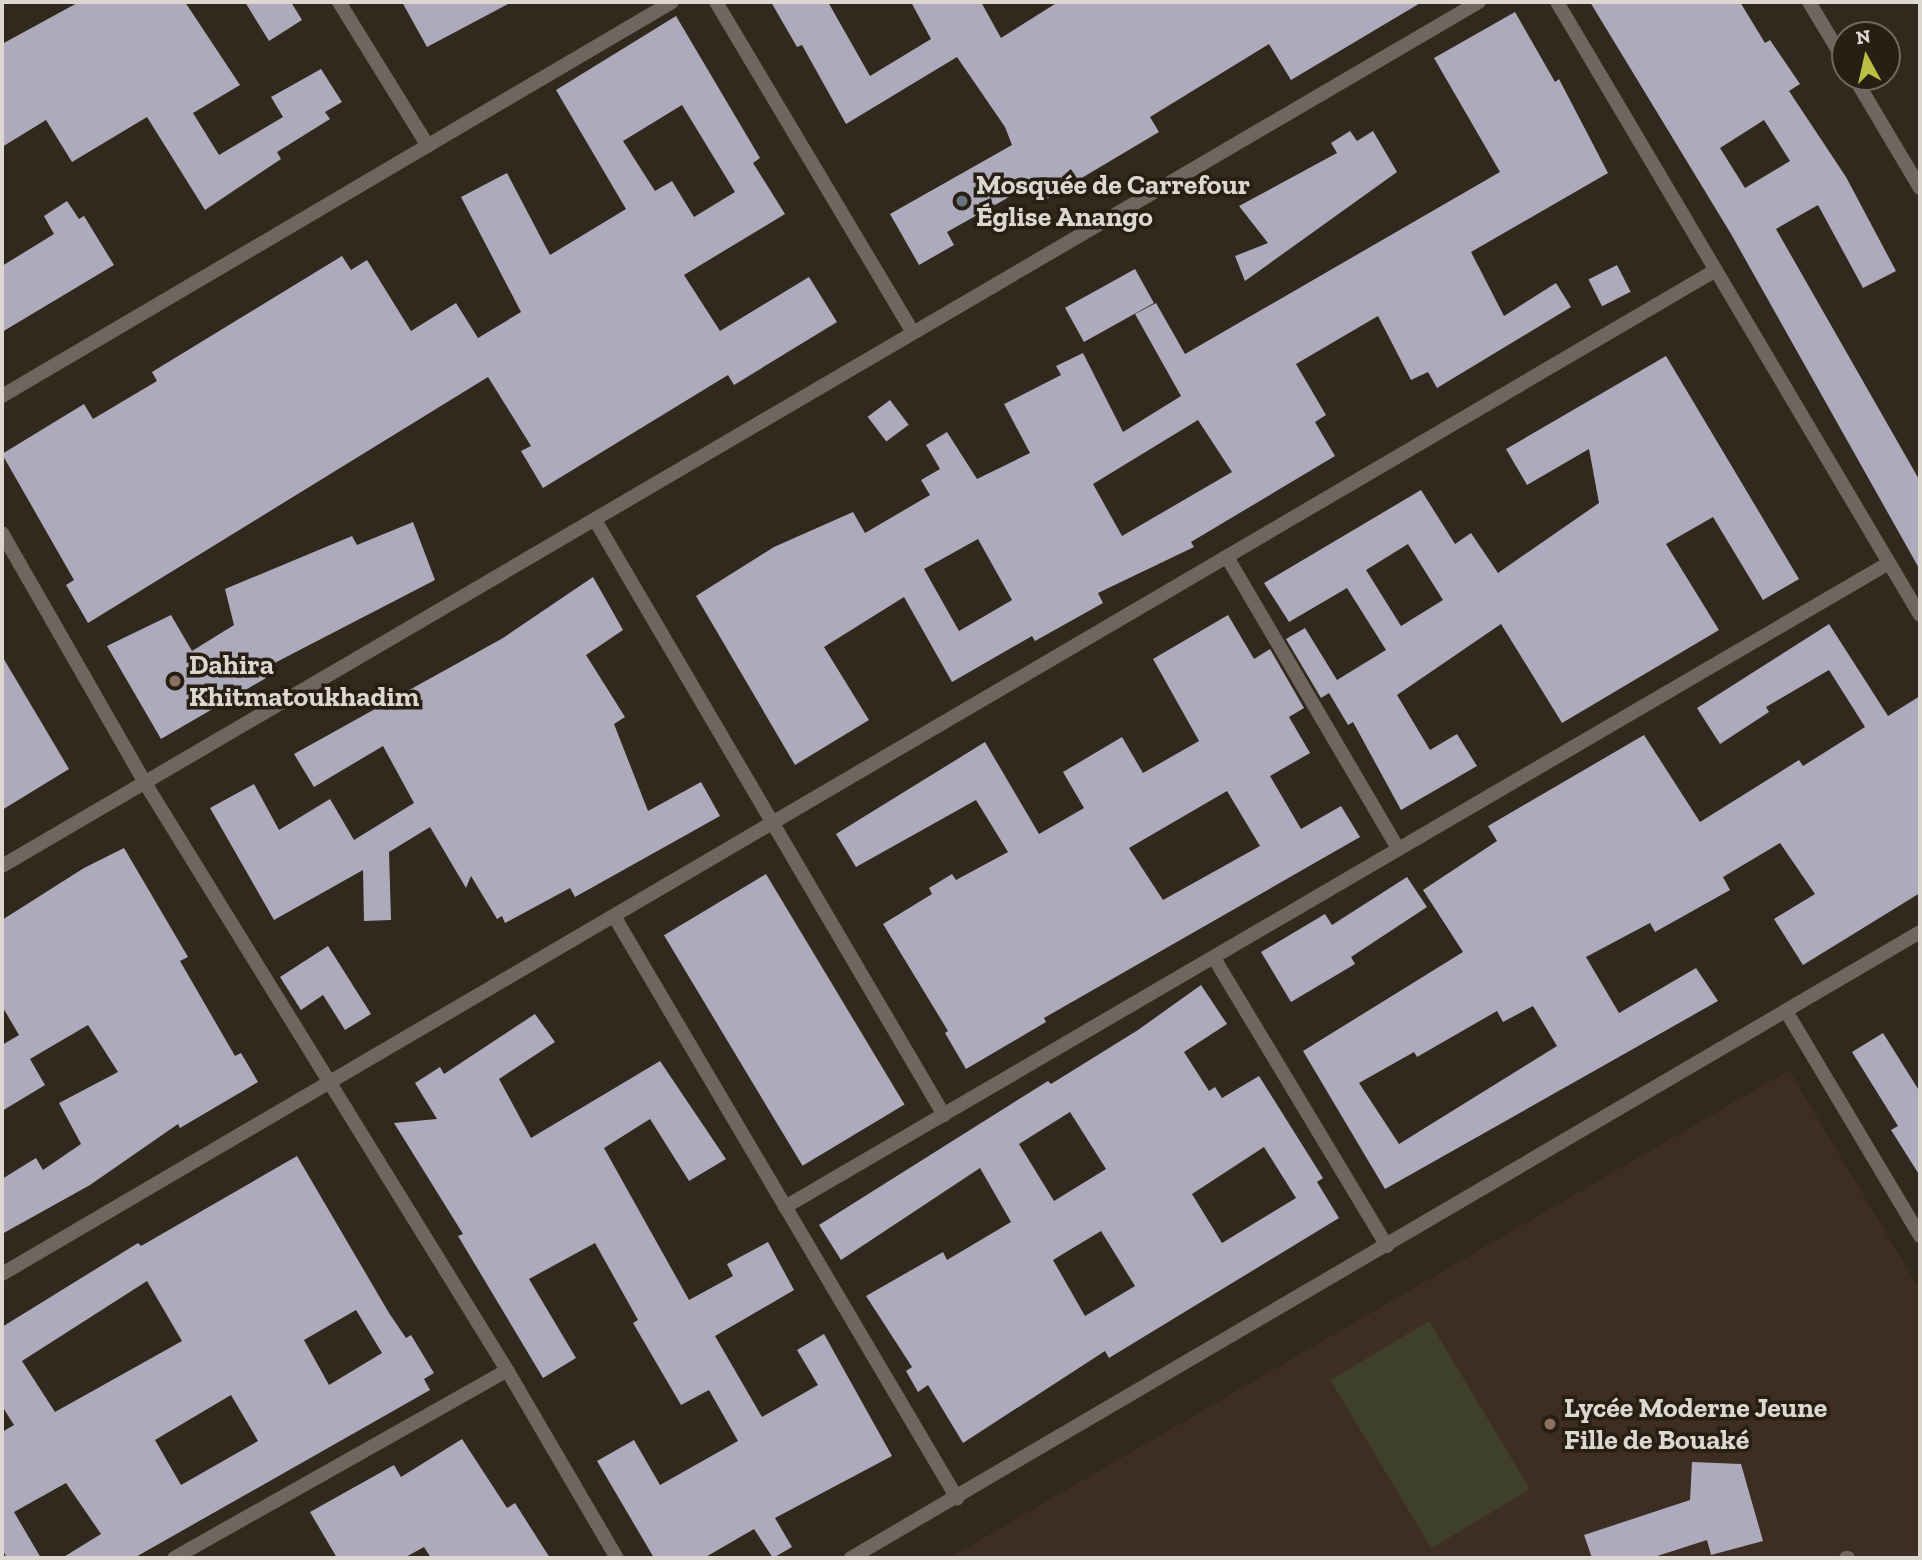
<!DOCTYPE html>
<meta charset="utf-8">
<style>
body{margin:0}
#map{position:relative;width:1922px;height:1560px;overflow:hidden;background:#31291d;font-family:"Zilla Slab",serif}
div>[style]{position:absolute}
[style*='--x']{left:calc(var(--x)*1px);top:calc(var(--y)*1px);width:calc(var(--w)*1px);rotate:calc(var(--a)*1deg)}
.education>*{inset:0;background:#3e2d23}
.green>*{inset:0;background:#3e4029;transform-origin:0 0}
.building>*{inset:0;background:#adaabb;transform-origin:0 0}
.service>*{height:14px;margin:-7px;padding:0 7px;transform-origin:7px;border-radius:7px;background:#71665d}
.minor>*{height:14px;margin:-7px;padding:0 7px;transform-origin:7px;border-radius:7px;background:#71665d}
.tertiary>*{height:14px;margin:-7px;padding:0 7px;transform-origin:7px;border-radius:7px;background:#71665d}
.dots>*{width:19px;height:19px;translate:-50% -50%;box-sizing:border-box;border:4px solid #271f13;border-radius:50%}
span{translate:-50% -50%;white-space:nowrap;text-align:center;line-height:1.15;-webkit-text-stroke:7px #271f13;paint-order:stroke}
.poi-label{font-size:28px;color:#dcd7cf;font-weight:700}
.left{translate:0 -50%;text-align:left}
.frame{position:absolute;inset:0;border:4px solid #dcd7cf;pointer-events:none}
.north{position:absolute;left:1831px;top:21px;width:70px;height:70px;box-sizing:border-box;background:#271f13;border:2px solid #6f695e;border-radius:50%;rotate:352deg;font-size:19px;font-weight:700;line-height:28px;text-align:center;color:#dcd7cf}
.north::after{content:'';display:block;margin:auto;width:24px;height:32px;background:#bbc044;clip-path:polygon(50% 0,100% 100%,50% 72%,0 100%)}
</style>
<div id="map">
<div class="education">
<div style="clip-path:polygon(1789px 1070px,1920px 1290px,1920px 1558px,949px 1558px)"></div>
</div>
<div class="green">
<div style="left:1429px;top:1321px;width:196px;height:115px;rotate:59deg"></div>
</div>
<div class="building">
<div style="clip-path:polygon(79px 2px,185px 2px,240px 85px,193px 113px,219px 155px,283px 117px,271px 97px,321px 69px,342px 102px,325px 112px,330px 119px,277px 152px,281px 159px,205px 210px,147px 117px,72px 162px,46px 120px,2px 147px,2px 44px)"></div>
<div style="clip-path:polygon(245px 2px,291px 2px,302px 20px,269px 41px)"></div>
<div style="clip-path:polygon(402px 2px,512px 2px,427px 47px)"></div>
<div style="clip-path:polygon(771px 2px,828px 2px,870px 76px,931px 39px,911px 2px,981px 2px,1001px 38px,1058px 2px,1422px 2px,1291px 80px,1269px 44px,1150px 117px,1159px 132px,1043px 201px,1032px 184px,947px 232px,954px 245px,919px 265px,890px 214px,1012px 145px,1005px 127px,957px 57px,846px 124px,802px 45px,797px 47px)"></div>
<div style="clip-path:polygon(evenodd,1590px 2px,1740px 2px,1765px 43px,1770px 40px,1800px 84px,1789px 91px,1846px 177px,1896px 271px,1863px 288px,1818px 205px,1776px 229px,1920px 481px,1920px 570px,1731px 234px,1590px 2px,1764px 120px,1790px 161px,1745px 188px,1720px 148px,1764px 120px)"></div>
<div style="clip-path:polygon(evenodd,1515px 12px,1555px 82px,1559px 79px,1608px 173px,1471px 252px,1504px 316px,1556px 283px,1571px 307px,1437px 388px,1428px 372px,1411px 380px,1378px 316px,1296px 364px,1326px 415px,1315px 422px,1335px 456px,1191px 542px,1194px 547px,1098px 593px,1103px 603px,1035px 641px,1032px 636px,952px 682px,904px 597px,824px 647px,869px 720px,795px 765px,696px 596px,774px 547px,853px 512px,865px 533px,930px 495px,921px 480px,940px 469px,926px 445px,947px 432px,977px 479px,1030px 453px,1004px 404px,1061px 375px,1056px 366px,1083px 353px,1123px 432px,1181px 396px,1135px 314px,1156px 303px,1185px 354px,1500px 172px,1434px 58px,1515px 12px,1198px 420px,1232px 472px,1122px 536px,1093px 484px,1198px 420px,1515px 12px,978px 539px,1012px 600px,959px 631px,924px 569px,978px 539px)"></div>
<div style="clip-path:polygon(evenodd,676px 16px,760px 158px,753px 163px,785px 214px,684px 275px,720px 331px,809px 277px,837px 322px,734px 385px,728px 375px,543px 488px,521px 451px,531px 446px,488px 377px,88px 623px,66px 585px,74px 580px,2px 454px,84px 404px,93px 419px,157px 381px,152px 372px,342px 256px,351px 270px,367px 260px,411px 331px,456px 303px,478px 338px,521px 312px,461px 197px,507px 173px,550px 255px,626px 209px,556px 90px,676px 16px,682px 105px,735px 192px,694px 217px,672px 181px,655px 191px,623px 141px,682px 105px)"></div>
<div style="clip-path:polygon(1350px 131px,1357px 141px,1373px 131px,1397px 172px,1245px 281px,1235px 256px,1268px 243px,1239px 206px,1337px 153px,1331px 143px)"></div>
<div style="clip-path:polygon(67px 201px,79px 219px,84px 216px,114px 265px,2px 332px,2px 266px,54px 234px,44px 216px)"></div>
<div style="left:1617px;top:265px;width:30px;height:32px;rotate:63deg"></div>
<div style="left:1135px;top:269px;width:39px;height:80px;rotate:61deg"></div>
<div style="clip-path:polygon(evenodd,1666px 356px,1799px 579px,1763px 600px,1713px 517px,1666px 544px,1719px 630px,1562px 723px,1501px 624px,1397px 695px,1430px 750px,1457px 734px,1477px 766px,1401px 810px,1353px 722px,1348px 725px,1329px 693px,1321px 698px,1286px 639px,1305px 628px,1337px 680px,1386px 650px,1347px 588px,1289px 622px,1264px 583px,1421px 490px,1455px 544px,1471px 533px,1498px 573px,1599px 503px,1589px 449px,1527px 485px,1506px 449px,1666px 356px,1408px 544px,1443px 600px,1401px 626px,1366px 570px,1408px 544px)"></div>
<div style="left:890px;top:400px;width:31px;height:28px;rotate:53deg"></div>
<div style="clip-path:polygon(413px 522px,435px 580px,261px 670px,266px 678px,161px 739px,107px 646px,171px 615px,192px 651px,234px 625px,225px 589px,352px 536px,357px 545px)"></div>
<div style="clip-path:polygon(593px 577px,623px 630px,586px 655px,625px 717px,614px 724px,648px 811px,701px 782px,720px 816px,575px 897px,570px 888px,505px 923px,502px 916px,497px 919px,471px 876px,466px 888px,430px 827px,389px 852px,391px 920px,364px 921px,363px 870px,274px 920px,210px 808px,254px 784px,279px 830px,330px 799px,354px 840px,414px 803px,383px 746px,314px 787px,294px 754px,503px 638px)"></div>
<div style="clip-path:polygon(evenodd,1228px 615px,1254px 659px,1270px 649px,1304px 708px,1289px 717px,1310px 753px,1270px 776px,1301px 829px,1341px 806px,1360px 837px,1044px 1018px,1046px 1022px,966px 1069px,945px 1033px,948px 1031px,883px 924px,932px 894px,929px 888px,952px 874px,956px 880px,1008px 852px,976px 800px,856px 867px,836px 834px,985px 742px,1039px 834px,1084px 808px,1063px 772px,1122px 737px,1143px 773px,1199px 741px,1153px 659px,1228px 615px,1227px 791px,1260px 846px,1163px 900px,1129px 848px,1227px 791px)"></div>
<div style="clip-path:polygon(evenodd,1829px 624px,1888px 716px,1920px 696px,1920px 893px,1803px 965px,1774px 919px,1815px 894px,1780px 843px,1723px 877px,1730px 890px,1655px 932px,1650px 923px,1586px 957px,1619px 1013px,1696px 968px,1718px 1001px,1385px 1189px,1303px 1051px,1463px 952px,1423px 890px,1497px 841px,1488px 826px,1644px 735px,1700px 822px,1799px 760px,1803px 766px,1865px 727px,1829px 670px,1766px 707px,1769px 712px,1720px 744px,1697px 708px,1829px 624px,1533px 1006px,1557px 1046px,1399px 1144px,1359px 1083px,1414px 1052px,1417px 1057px,1497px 1011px,1503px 1022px,1533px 1006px)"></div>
<div style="clip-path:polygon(2px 656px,69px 769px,2px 810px)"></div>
<div style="clip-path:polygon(124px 848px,188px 957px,180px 961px,235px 1056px,241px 1053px,258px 1082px,180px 1128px,178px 1124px,90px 1185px,2px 1234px,2px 1179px,36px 1158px,43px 1170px,81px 1144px,59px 1103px,118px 1072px,88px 1025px,30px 1059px,45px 1085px,2px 1111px,2px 1045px,19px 1035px,2px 1006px,2px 920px,84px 868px)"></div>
<div style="left:766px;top:874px;width:269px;height:119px;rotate:59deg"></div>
<div style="clip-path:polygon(1407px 877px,1427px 907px,1351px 957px,1355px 964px,1291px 1002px,1261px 952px,1325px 914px,1332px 925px)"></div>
<div style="clip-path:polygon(328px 946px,371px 1014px,345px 1030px,323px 995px,301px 1010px,280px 977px)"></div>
<div style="clip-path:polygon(evenodd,1201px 985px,1227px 1024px,1184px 1052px,1209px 1091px,1215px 1087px,1222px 1098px,1259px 1076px,1323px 1178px,1317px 1182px,1339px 1218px,1109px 1358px,1105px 1351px,963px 1443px,928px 1385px,918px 1392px,906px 1371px,912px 1367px,866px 1296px,943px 1252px,947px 1260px,1011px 1222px,980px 1168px,841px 1260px,819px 1225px,1048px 1081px,1051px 1084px,1138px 1030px,1201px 985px,1070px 1112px,1106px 1169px,1054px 1201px,1019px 1144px,1070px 1112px,1201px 985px,1264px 1147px,1296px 1198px,1222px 1243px,1192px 1194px,1264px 1147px,1201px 985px,1101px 1231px,1135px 1286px,1085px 1316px,1053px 1260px,1101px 1231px)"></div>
<div style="clip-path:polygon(535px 1014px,555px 1042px,499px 1079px,531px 1138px,660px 1061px,726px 1159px,689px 1181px,650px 1119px,604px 1148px,689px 1300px,733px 1276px,727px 1264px,768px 1242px,794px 1290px,715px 1336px,762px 1417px,818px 1385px,797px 1350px,824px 1334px,892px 1456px,775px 1518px,792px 1547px,773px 1558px,754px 1529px,704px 1558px,654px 1558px,597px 1461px,634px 1440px,660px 1485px,738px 1441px,709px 1390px,681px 1405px,633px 1323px,638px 1320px,595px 1243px,529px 1279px,576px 1358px,543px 1378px,458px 1236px,463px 1234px,394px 1123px,437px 1119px,415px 1083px,440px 1067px,444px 1074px)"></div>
<div style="clip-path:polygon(1883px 1033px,1920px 1092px,1920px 1176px,1891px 1130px,1898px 1126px,1852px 1052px)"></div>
<div style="clip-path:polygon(evenodd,297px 1156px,389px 1313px,406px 1338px,411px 1335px,434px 1373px,424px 1379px,430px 1390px,134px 1558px,62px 1558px,101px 1534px,66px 1483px,14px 1512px,41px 1558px,7px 1558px,2px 1549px,2px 1432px,14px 1425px,2px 1406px,2px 1327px,138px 1243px,141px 1246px,297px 1156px,147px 1281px,182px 1341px,55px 1412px,22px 1361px,147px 1281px,297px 1156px,356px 1310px,382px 1353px,329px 1385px,304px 1340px,356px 1310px,297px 1156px,231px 1395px,258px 1441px,181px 1485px,155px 1440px,231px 1395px)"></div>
<div style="clip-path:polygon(462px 1439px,507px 1508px,515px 1503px,550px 1558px,431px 1558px,424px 1547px,404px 1558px,337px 1558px,310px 1512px,394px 1465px,401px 1477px)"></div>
<div style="clip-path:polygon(1692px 1462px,1741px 1464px,1763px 1541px,1711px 1555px,1707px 1540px,1651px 1558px,1592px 1558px,1584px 1535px,1690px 1500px)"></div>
</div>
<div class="service">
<div style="--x:1846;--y:1558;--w:2;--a:0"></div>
</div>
<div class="minor">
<div style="--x:339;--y:2;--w:169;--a:58.3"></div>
<div style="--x:716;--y:2;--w:384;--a:59.2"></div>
<div style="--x:1557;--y:2;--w:712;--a:59.37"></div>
<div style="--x:1809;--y:2;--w:70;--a:59"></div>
<div style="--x:1854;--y:77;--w:129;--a:59.3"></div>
<div style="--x:2;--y:396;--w:777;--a:-30.46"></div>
<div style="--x:595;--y:520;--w:690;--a:59.61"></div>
<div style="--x:2;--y:533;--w:288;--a:60.2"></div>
<div style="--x:145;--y:783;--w:690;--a:58.34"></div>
<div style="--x:507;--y:1370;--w:218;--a:59.7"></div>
<div style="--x:1227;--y:557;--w:338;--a:59.6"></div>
<div style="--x:614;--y:916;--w:676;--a:59.49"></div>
<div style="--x:1214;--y:958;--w:336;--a:59"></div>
<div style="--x:1786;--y:1011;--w:262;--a:59.2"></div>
<div style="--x:785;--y:1207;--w:1278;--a:-30.26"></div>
<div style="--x:2;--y:1274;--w:1986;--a:-30.36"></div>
<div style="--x:174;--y:1558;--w:382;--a:-29.4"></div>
<div style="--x:851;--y:1558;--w:1239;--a:-30.35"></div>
</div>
<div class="tertiary">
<div style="--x:2;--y:866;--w:1711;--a:-30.33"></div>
</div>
<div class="dots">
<div style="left:962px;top:201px;background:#6b7280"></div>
<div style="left:175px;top:681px;background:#8d6e63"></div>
<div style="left:1550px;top:1424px;background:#8d6e63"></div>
</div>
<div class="poi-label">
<span class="left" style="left:976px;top:201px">Mosquée de Carrefour<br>Église Anango</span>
<span class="left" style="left:189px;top:681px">Dahira<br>Khitmatoukhadim</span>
<span class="left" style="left:1564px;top:1424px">Lycée Moderne Jeune<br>Fille de Bouaké</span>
</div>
<div class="frame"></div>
<div class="north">N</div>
</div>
